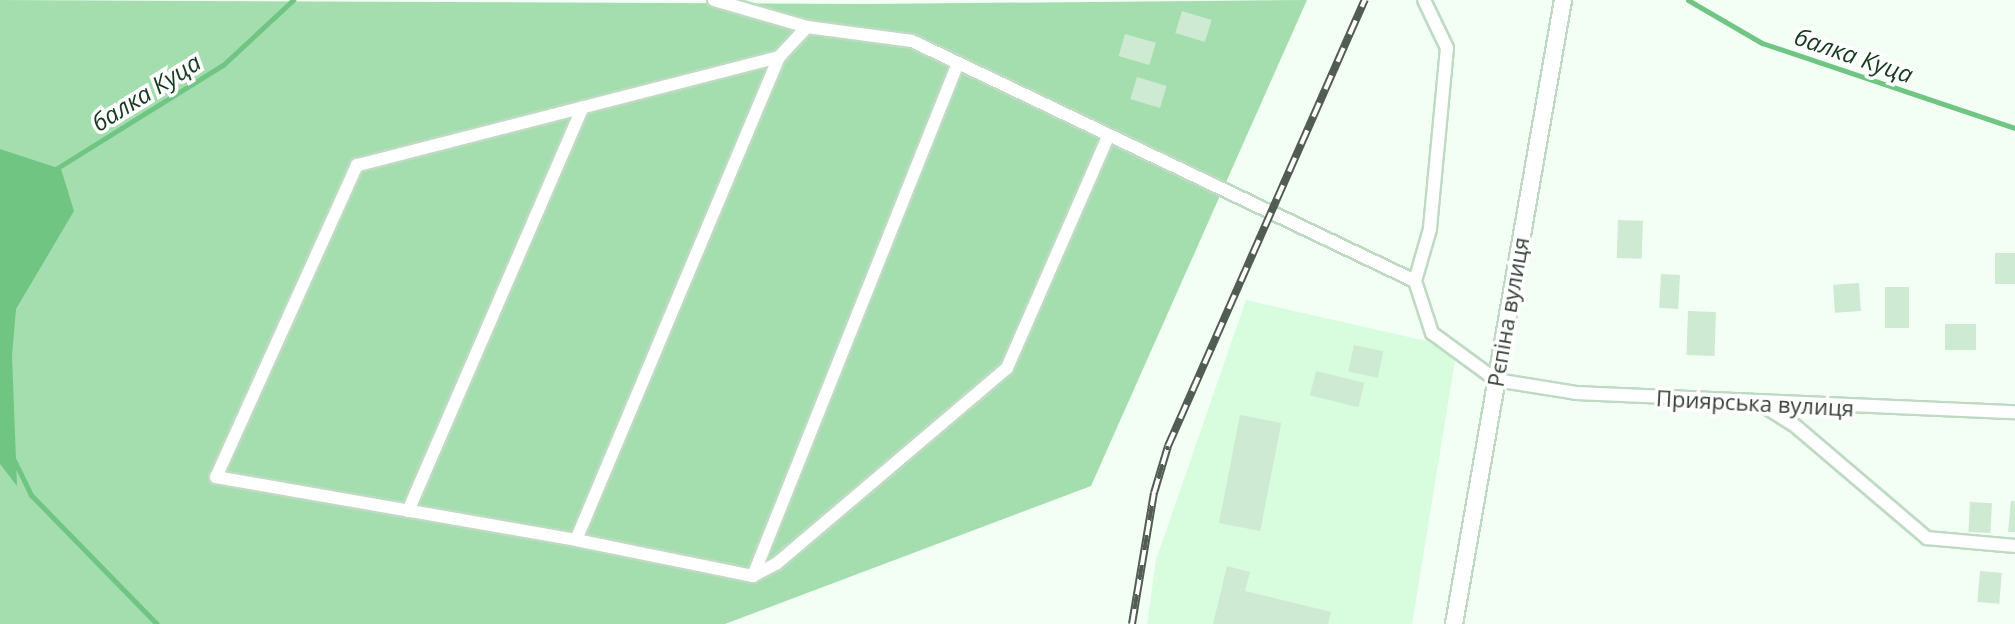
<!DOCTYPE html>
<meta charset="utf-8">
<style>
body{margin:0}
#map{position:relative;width:2015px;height:624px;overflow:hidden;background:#f3fff5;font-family:"Open Sans",sans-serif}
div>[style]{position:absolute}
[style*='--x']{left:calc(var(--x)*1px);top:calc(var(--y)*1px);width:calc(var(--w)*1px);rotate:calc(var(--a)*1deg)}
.built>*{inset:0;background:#d8fcde}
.green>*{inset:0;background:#a4deaf}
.water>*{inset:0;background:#70c583}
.stream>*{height:5px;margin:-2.5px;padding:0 2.5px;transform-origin:2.5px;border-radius:2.5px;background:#70c583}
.building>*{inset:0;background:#ceead2;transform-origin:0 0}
.roads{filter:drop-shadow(2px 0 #bedac2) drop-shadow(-2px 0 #bedac2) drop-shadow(0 2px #bedac2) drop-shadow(0 -2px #bedac2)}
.minor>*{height:12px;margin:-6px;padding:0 6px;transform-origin:6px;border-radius:6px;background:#fff}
.tertiary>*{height:16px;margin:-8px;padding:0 8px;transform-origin:8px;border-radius:8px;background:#fff}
.rail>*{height:8px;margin-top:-4px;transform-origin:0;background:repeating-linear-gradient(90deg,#fff 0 15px,#515c52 0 30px);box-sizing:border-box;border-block:2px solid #515c52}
span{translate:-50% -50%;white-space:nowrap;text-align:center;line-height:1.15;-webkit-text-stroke:7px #fff;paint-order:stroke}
.street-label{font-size:22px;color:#354036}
.water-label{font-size:24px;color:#163a1f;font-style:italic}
</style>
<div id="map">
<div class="built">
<div style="clip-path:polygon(1246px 300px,1457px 348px,1412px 624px,1147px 624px,1156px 560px)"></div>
</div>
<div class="green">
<div style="clip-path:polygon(0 0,866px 4px,1307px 0,1091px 486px,725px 624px,0 624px)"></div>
</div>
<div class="water">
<div style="clip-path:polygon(0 149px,61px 169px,74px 211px,16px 309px,12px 356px,17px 486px,0 464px)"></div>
</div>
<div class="stream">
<div style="--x:1688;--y:0;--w:86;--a:30.2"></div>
<div style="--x:1762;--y:43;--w:267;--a:18.6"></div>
<div style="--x:54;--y:170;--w:199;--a:-31.9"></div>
<div style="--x:223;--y:65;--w:96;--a:-42.9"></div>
<div style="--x:14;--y:460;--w:39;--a:64"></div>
<div style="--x:31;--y:495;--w:180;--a:45.7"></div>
</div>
<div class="building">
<div style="left:1182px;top:11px;width:31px;height:23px;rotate:17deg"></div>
<div style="left:1125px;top:34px;width:32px;height:23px;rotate:16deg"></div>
<div style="left:1137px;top:77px;width:31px;height:23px;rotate:17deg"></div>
<div style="left:1618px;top:220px;width:25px;height:38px;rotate:2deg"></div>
<div style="left:1995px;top:253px;width:20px;height:31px"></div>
<div style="left:1661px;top:274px;width:19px;height:34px;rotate:3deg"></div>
<div style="left:1859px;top:283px;width:28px;height:26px;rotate:86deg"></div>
<div style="left:1909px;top:287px;width:41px;height:24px;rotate:90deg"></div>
<div style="left:1688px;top:311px;width:28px;height:44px;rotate:2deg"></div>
<div style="left:1945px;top:324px;width:31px;height:26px"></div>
<div style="left:1354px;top:345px;width:30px;height:27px;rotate:12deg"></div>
<div style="left:1316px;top:371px;width:50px;height:25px;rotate:14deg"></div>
<div style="left:1240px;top:415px;width:42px;height:110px;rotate:11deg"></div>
<div style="clip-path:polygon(2011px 501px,2015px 501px,2015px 532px,2008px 532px)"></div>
<div style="left:1970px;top:502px;width:22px;height:30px;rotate:3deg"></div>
<div style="clip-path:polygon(1227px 566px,1250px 572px,1245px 591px,1331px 612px,1328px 624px,1213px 624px)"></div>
<div style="left:1980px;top:571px;width:22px;height:31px;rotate:5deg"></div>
</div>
<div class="roads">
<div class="minor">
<div style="--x:714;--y:0;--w:97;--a:16.2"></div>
<div style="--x:807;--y:27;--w:106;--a:7.6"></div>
<div style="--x:912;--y:41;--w:557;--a:25.51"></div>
<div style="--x:1424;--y:0;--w:53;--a:64.4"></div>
<div style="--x:1447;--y:48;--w:182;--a:95.4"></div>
<div style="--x:1430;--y:229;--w:54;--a:106.1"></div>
<div style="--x:1415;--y:281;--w:55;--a:71.9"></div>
<div style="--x:1432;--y:333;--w:79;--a:36.3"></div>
<div style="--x:1496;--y:380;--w:81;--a:9.2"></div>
<div style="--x:1576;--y:393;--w:439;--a:2.5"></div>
<div style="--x:779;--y:57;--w:436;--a:165.6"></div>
<div style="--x:357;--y:165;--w:342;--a:114.3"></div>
<div style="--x:216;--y:477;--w:365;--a:9.9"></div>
<div style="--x:576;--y:540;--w:524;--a:-67.2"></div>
<div style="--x:779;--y:57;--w:41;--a:-47"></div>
<div style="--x:1762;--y:405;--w:36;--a:32"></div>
<div style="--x:1793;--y:424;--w:176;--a:40.4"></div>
<div style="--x:1927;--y:538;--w:88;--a:5.2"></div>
<div style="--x:408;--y:511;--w:440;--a:-66.6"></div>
<div style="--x:576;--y:540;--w:181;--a:11.5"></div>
<div style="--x:753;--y:576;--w:26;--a:-28"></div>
<div style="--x:776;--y:564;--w:303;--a:-40.3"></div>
<div style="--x:1007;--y:368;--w:254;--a:-66.4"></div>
<div style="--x:753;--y:576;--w:552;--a:-68.22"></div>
</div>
<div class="tertiary">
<div style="--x:1454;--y:624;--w:633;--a:-80.09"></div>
</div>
</div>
<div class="rail">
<div style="--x:1132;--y:624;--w:133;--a:-80.5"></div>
<div style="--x:1154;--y:493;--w:49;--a:-73.4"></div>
<div style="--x:1168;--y:446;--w:488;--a:-66.2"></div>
</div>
<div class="street-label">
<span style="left:1508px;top:312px;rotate:-80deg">Рєпіна вулиця</span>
<span style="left:1755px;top:403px;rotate:3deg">Приярська вулиця</span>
</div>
<div class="water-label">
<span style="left:1854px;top:55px;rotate:19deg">балка Куца</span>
<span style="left:146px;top:92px;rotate:-32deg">балка Куца</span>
</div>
</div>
